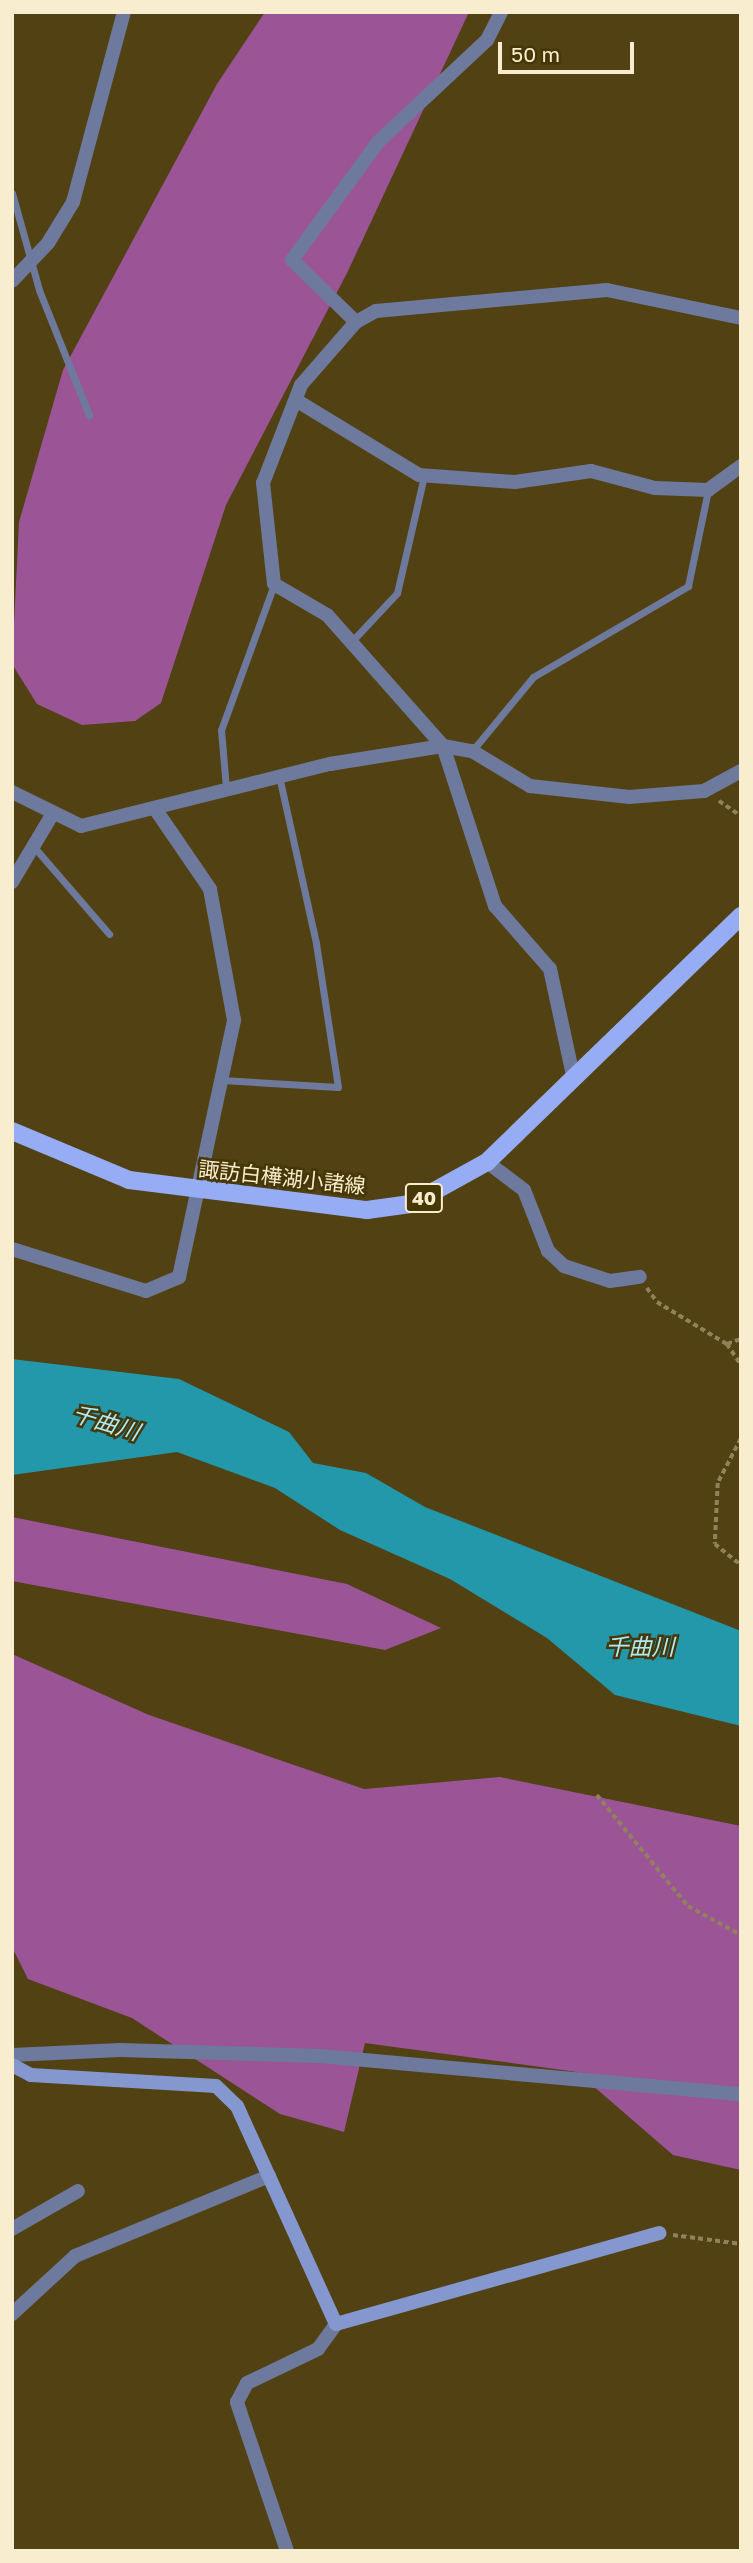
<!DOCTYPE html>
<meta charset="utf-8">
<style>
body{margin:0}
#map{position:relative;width:753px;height:2563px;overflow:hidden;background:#514113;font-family:"Golos Text","Noto Sans JP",sans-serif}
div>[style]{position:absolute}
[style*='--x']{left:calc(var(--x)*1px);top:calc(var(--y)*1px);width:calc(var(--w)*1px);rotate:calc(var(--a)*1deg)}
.forest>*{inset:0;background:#9b5596}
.water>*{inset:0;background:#2398aa}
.path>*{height:3.5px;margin-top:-1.75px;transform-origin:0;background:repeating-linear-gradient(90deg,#90825a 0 5px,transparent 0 8.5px)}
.lane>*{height:7px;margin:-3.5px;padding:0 3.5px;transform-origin:3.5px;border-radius:3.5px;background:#6e7a9d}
.street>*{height:14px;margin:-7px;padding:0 7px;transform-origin:7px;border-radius:7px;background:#6e7a9d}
.secondary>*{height:14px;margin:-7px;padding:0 7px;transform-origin:7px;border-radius:7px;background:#8497cf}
.primary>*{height:18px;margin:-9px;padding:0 9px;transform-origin:9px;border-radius:9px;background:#96adf5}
span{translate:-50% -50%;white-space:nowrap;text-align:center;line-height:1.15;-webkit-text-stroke:5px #463706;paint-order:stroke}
.shield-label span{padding:2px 5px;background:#463706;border:2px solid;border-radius:5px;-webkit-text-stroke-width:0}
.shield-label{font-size:19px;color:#f9edcf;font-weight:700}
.street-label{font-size:21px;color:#f9edcf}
.water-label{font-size:23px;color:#aeeaf5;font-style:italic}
.frame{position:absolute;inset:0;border:14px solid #f9edcf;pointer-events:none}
.scale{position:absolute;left:498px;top:42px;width:136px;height:32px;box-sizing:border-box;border:4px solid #f9edcf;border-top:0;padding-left:9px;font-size:21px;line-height:24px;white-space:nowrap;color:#f9edcf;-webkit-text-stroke:5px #463706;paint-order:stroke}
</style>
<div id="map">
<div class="forest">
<div style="clip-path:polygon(265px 12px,469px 12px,348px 271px,226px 505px,161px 703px,135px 721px,82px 725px,37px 704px,12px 664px,19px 522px,63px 370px,217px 84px)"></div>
<div style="clip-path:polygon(12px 1517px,347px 1584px,441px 1628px,385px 1650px,12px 1581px)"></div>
<div style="clip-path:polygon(12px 1654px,149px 1715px,364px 1789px,500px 1777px,741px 1826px,741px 2170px,673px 2155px,577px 2072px,365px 2043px,344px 2132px,280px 2114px,132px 2018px,28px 1979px,12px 1947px)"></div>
</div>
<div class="water">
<div style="clip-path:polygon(12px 1359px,179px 1379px,289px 1432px,313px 1463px,366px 1473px,425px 1507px,741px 1631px,741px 1726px,615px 1695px,547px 1638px,450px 1579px,340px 1530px,275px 1488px,177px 1452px,12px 1475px)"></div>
</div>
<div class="path">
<div style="--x:719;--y:801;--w:27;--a:34"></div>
<div style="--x:647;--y:1288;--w:17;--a:54"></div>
<div style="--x:657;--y:1302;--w:82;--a:31"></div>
<div style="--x:727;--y:1344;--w:25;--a:56"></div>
<div style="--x:727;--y:1344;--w:15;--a:-20"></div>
<div style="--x:741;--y:1439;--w:50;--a:117.6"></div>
<div style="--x:718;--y:1483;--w:61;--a:92.8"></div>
<div style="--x:715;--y:1544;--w:33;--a:39"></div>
<div style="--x:597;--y:1795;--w:144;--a:50.7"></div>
<div style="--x:688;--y:1906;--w:60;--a:28.7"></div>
<div style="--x:673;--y:2235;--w:69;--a:7.5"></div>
</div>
<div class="lane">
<div style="--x:12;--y:193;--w:101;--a:74.4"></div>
<div style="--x:39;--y:290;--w:135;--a:68.2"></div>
<div style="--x:353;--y:640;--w:64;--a:-46.9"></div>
<div style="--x:397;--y:593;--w:120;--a:-77"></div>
<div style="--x:472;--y:751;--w:96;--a:-50.5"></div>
<div style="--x:533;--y:677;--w:180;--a:-30.4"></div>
<div style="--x:688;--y:586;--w:98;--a:-78.2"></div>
<div style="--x:226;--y:788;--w:58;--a:-94.9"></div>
<div style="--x:221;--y:730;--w:155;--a:-70"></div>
<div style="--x:34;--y:847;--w:115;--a:49.2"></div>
<div style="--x:222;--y:1080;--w:116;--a:3.5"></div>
<div style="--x:338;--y:1087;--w:146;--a:-98.7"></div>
<div style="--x:316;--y:943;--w:171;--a:-102.5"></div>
</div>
<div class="street">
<div style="--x:12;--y:281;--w:52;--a:-46.5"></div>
<div style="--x:48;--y:243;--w:48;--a:-58.6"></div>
<div style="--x:73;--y:202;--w:197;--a:-75"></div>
<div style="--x:356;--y:322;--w:89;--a:-135.9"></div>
<div style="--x:292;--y:260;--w:146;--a:-53.9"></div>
<div style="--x:378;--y:142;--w:149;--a:-43.1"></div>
<div style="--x:487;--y:40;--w:31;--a:-63"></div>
<div style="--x:299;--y:402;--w:140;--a:31.3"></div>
<div style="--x:419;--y:475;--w:96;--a:4.2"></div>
<div style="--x:515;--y:482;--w:77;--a:-8.2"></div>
<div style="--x:591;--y:471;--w:66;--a:14.9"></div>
<div style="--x:655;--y:488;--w:53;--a:2.2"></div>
<div style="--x:708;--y:490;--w:41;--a:-36"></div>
<div style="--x:12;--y:792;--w:77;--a:26.2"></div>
<div style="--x:81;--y:826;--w:257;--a:-14"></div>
<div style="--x:330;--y:764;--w:114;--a:-9.1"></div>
<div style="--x:443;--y:746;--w:29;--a:10"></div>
<div style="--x:472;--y:751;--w:68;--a:31.1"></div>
<div style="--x:530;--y:786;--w:100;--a:6.3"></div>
<div style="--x:629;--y:797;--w:75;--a:-4.6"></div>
<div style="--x:704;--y:791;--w:42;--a:-28.4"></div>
<div style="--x:12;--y:882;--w:78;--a:-59.2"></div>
<div style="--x:574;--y:1080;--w:114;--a:-102.2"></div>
<div style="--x:550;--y:969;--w:84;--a:-131.1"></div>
<div style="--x:495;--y:906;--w:168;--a:-108"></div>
<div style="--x:443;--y:746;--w:175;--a:-131.5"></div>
<div style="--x:327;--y:615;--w:61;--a:-149.7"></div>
<div style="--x:274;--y:584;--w:102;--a:-96.2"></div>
<div style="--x:263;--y:483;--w:105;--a:-68.8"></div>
<div style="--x:301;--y:385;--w:84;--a:-48.9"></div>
<div style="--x:356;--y:322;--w:23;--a:-29"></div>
<div style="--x:376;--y:311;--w:232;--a:-5.2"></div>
<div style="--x:607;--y:290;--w:137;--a:11.8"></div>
<div style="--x:487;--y:1162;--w:46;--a:37.1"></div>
<div style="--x:524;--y:1190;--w:66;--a:68.5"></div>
<div style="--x:548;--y:1251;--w:22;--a:43"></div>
<div style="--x:564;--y:1266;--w:48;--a:18.1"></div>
<div style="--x:610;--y:1281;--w:30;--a:-8"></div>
<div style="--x:12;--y:1249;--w:140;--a:17.4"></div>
<div style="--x:146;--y:1291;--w:36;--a:-23"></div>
<div style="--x:179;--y:1277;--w:263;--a:-77.9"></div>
<div style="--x:234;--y:1020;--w:133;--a:-100.4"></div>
<div style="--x:210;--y:889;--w:96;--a:-124.4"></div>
<div style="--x:12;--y:2055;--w:108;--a:-2.7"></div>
<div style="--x:120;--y:2050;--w:200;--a:1.7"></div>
<div style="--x:320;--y:2056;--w:423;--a:5.2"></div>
<div style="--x:12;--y:2229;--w:76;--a:-29.9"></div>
<div style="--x:12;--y:2314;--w:86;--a:-42.6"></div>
<div style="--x:75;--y:2256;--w:210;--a:-22.4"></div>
<div style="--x:287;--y:2551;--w:157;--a:-108.6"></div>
<div style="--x:237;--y:2402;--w:21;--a:-62"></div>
<div style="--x:247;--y:2383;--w:79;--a:-25.6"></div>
<div style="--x:318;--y:2349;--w:31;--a:-54"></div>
</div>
<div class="secondary">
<div style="--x:12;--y:2065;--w:21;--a:28"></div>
<div style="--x:31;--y:2075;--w:185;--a:3.4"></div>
<div style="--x:216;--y:2086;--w:29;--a:44"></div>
<div style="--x:237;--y:2106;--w:239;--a:65.6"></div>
<div style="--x:336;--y:2324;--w:336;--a:-15.7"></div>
</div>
<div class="primary">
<div style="--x:12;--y:1131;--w:127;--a:22.7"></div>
<div style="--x:129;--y:1180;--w:240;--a:7.2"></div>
<div style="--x:367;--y:1210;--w:44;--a:-7.8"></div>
<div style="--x:411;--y:1204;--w:87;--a:-28.9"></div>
<div style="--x:487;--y:1162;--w:354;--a:-44.1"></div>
</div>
<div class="shield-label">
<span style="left:424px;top:1198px">40</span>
</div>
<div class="street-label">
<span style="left:282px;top:1177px;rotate:6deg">諏訪白樺湖小諸線</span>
</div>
<div class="water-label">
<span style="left:106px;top:1422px;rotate:17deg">千曲川</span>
<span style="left:640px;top:1646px">千曲川</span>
</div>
<div class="frame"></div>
<div class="scale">50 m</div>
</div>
